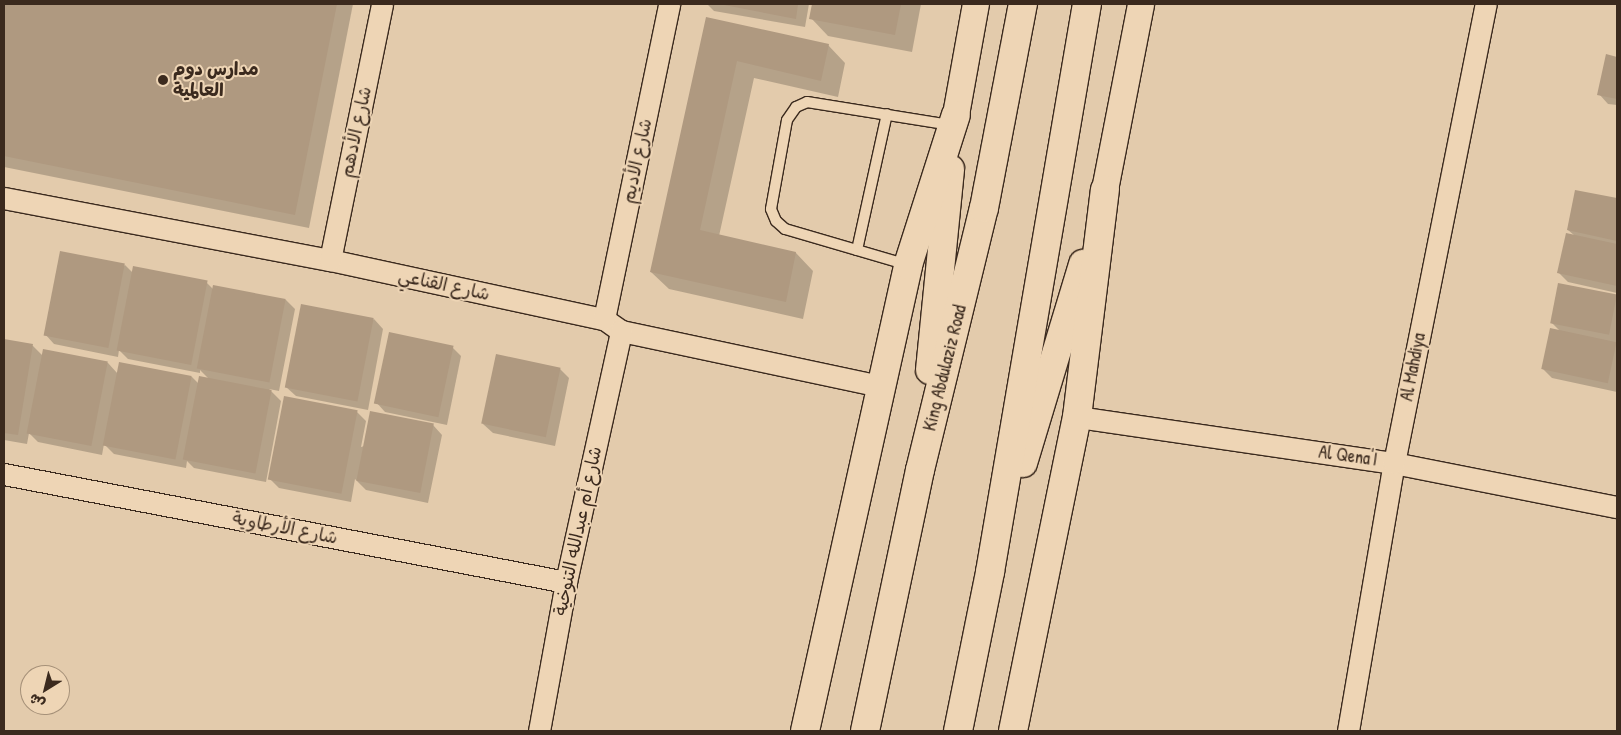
<!DOCTYPE html>
<meta charset="utf-8">
<style>
body{margin:0}
#map{position:relative;width:1621px;height:735px;overflow:hidden;background:#e3cbac;font-family:"Patrick Hand","Playpen Sans Arabic",sans-serif}
div>[style]{position:absolute}
[style*='--x']{left:calc(var(--x)*1px);top:calc(var(--y)*1px);width:calc(var(--w)*1px);rotate:calc(var(--a)*1deg)}
.shadow>*{inset:0;background:#0003}
.building>*{inset:0;background:#af9980;transform-origin:0 0}
.roads{filter:drop-shadow(1px 0 #3b2a1e) drop-shadow(-1px 0 #3b2a1e) drop-shadow(0 1px #3b2a1e) drop-shadow(0 -1px #3b2a1e)}
.service>*{height:10px;margin:-5px;padding:0 5px;transform-origin:5px;border-radius:5px;background:#eed5b5}
.minor>*{height:21px;margin:-10.5px;padding:0 10.5px;transform-origin:10.5px;border-radius:10.5px;background:#eed5b5}
.tertiary>*{height:26px;margin:-13px;padding:0 13px;transform-origin:13px;border-radius:13px;background:#eed5b5}
.primary>*{height:28px;margin:-14px;padding:0 14px;transform-origin:14px;border-radius:14px;background:#eed5b5}
.dots>*{width:14px;height:14px;translate:-50% -50%;box-sizing:border-box;border:2px solid #eed5b5;border-radius:50%}
span{translate:-50% -50%;white-space:nowrap;text-align:center;line-height:1.15;-webkit-text-stroke:4px #eed5b5;paint-order:stroke}
.poi-label{font-size:18px;color:#3b2a1e;font-weight:700}
.left{translate:0 -50%;text-align:left}
.street-label{font-size:18px;color:#3b2a1e}
.frame{position:absolute;inset:0;border:5px solid #3b2a1e;pointer-events:none}
.north{position:absolute;left:20px;top:665px;width:50px;height:50px;box-sizing:border-box;background:#eed5b5;border:1px solid #a69179;border-radius:50%;rotate:216deg;font-size:14px;font-weight:700;line-height:20px;text-align:center;color:#3b2a1e}
.north::after{content:'';display:block;margin:auto;width:18px;height:22px;background:#3b2a1e;clip-path:polygon(50% 0,100% 100%,50% 72%,0 100%)}
</style>
<div id="map">
<div class="shadow">
<div style="clip-path:polygon(4px 4px,353px 4px,309px 228px,4px 167px)"></div>
<div style="clip-path:polygon(707px 4px,809px 4px,805px 27px,714px 11px)"></div>
<div style="clip-path:polygon(813px 4px,921px 4px,912px 52px,828px 36px,811px 18px)"></div>
<div style="clip-path:polygon(707px 18px,828px 45px,845px 63px,838px 97px,754px 78px,719px 236px,796px 253px,813px 271px,803px 319px,669px 289px,651px 272px)"></div>
<div style="clip-path:polygon(1607px 56px,1617px 58px,1617px 105px,1608px 104px,1599px 94px)"></div>
<div style="clip-path:polygon(1576px 191px,1617px 200px,1617px 293px,1568px 282px,1559px 273px,1575px 236px,1568px 230px)"></div>
<div style="clip-path:polygon(125px 265px,133px 273px,206px 282px,213px 289px,286px 300px,295px 309px,279px 391px,269px 389px,281px 401px,266px 482px,194px 468px,187px 461px,186px 468px,114px 454px,104px 444px,102px 455px,38px 442px,29px 433px,27px 444px,4px 440px,4px 341px,33px 346px,43px 356px,44px 351px,108px 363px,118px 374px,192px 377px,199px 384px,210px 380px,200px 370px,200px 373px,128px 359px,119px 350px,118px 357px,54px 344px,45px 334px)"></div>
<div style="clip-path:polygon(1559px 284px,1617px 296px,1617px 392px,1552px 378px,1543px 369px,1561px 332px,1552px 323px)"></div>
<div style="clip-path:polygon(374px 319px,383px 329px,368px 410px,296px 396px,286px 387px)"></div>
<div style="clip-path:polygon(452px 347px,461px 356px,447px 425px,385px 412px,376px 402px)"></div>
<div style="clip-path:polygon(560px 369px,569px 378px,555px 446px,493px 433px,483px 424px)"></div>
<div style="clip-path:polygon(357px 412px,366px 421px,361px 447px,433px 425px,442px 435px,428px 503px,366px 490px,355px 479px,351px 502px,279px 488px,270px 479px)"></div>
</div>
<div class="building">
<div style="clip-path:polygon(4px 4px,337px 4px,295px 215px,4px 156px)"></div>
<div style="clip-path:polygon(719px 4px,798px 4px,796px 19px)"></div>
<div style="clip-path:polygon(812px 4px,901px 4px,895px 35px,809px 19px)"></div>
<div style="clip-path:polygon(706px 17px,829px 44px,821px 81px,737px 61px,700px 230px,796px 252px,786px 302px,650px 272px)"></div>
<div style="clip-path:polygon(1606px 54px,1617px 57px,1617px 99px,1597px 95px)"></div>
<div style="clip-path:polygon(1575px 190px,1617px 198px,1617px 241px,1567px 230px)"></div>
<div style="clip-path:polygon(1566px 233px,1617px 244px,1617px 286px,1557px 273px)"></div>
<div style="left:60px;top:251px;width:66px;height:86px;rotate:11deg"></div>
<div style="left:133px;top:266px;width:76px;height:86px;rotate:11deg"></div>
<div style="left:1558px;top:283px;width:60px;height:41px;rotate:11deg"></div>
<div style="left:213px;top:285px;width:74px;height:85px;rotate:11deg"></div>
<div style="left:301px;top:304px;width:74px;height:85px;rotate:11deg"></div>
<div style="left:1550px;top:328px;width:68px;height:42px;rotate:12deg"></div>
<div style="left:389px;top:332px;width:66px;height:73px;rotate:12deg"></div>
<div style="clip-path:polygon(4px 339px,33px 344px,18px 435px,4px 433px)"></div>
<div style="left:43px;top:349px;width:66px;height:86px;rotate:11deg"></div>
<div style="left:496px;top:354px;width:66px;height:71px;rotate:12deg"></div>
<div style="left:119px;top:362px;width:74px;height:85px;rotate:11deg"></div>
<div style="left:199px;top:376px;width:74px;height:85px;rotate:11deg"></div>
<div style="left:284px;top:396px;width:75px;height:85px;rotate:11deg"></div>
<div style="left:370px;top:411px;width:65px;height:71px;rotate:11deg"></div>
</div>
<div class="roads">
<div class="service">
<div style="--x:857;--y:250;--w:139;--a:-77.6"></div>
<div style="--x:908;--y:265;--w:128;--a:-163.7"></div>
<div style="--x:785;--y:229;--w:12;--a:-138"></div>
<div style="--x:776;--y:221;--w:13;--a:-113"></div>
<div style="--x:771;--y:209;--w:90;--a:-79.8"></div>
<div style="--x:787;--y:120;--w:16;--a:-55"></div>
<div style="--x:796;--y:107;--w:12;--a:-24"></div>
<div style="--x:807;--y:102;--w:146;--a:9.1"></div>
</div>
<div class="minor">
<div style="--x:4;--y:198;--w:332;--a:10.8"></div>
<div style="--x:330;--y:260;--w:280;--a:12.2"></div>
<div style="--x:604;--y:319;--w:21;--a:35"></div>
<div style="--x:621;--y:331;--w:265;--a:12"></div>
<div style="--x:330;--y:260;--w:261;--a:-78.5"></div>
<div style="--x:604;--y:319;--w:322;--a:-78.3"></div>
<div style="--x:1077;--y:417;--w:320;--a:8.3"></div>
<div style="--x:1394;--y:463;--w:227;--a:11.2"></div>
<div style="--x:4;--y:474;--w:572;--a:10.88"></div>
<div style="--x:539;--y:731;--w:151;--a:-79.7"></div>
<div style="--x:566;--y:582;--w:257;--a:-77.6"></div>
<div style="--x:1348;--y:731;--w:272;--a:-80.3"></div>
<div style="--x:1394;--y:463;--w:468;--a:-78.7"></div>
</div>
<div class="tertiary">
<div style="--x:956;--y:115;--w:113;--a:-79.8"></div>
<div style="--x:1105;--y:190;--w:189;--a:-79"></div>
</div>
<div class="primary">
<div style="--x:930;--y:370;--w:202;--a:-84.3"></div>
<div style="--x:1023;--y:463;--w:208;--a:-73.2"></div>
<div style="--x:805;--y:731;--w:477;--a:-77.5"></div>
<div style="--x:908;--y:265;--w:157;--a:-72.3"></div>
<div style="--x:865;--y:731;--w:267;--a:-78.1"></div>
<div style="--x:920;--y:470;--w:270;--a:-76.3"></div>
<div style="--x:984;--y:208;--w:208;--a:-79.2"></div>
<div style="--x:958;--y:731;--w:162;--a:-78.6"></div>
<div style="--x:990;--y:572;--w:576;--a:-80.31"></div>
<div style="--x:1013;--y:731;--w:320;--a:-78.5"></div>
<div style="--x:1077;--y:417;--w:229;--a:-83"></div>
</div>
</div>
<div class="dots">
<div style="left:163px;top:80px;background:#3b2a1e"></div>
</div>
<div class="poi-label">
<span class="left" style="left:173px;top:80px">مدارس دوم<br>العالمية</span>
</div>
<div class="street-label">
<span style="left:356px;top:132px;rotate:-78deg">شارع الأدهم</span>
<span style="left:637px;top:161px;rotate:-78deg">شارع الأديم</span>
<span style="left:444px;top:285px;rotate:12deg">شارع القناعي</span>
<span style="left:1413px;top:367px;rotate:-79deg">Al Mahdiya</span>
<span style="left:945px;top:368px;rotate:-76deg">King Abdulaziz Road</span>
<span style="left:1348px;top:456px;rotate:8deg">Al Qena'I</span>
<span style="left:285px;top:528px;rotate:11deg">شارع الأرطاوية</span>
<span style="left:578px;top:531px;rotate:-78deg">شارع أم عبدالله التنوخية</span>
</div>
<div class="frame"></div>
<div class="north">ش</div>
</div>
